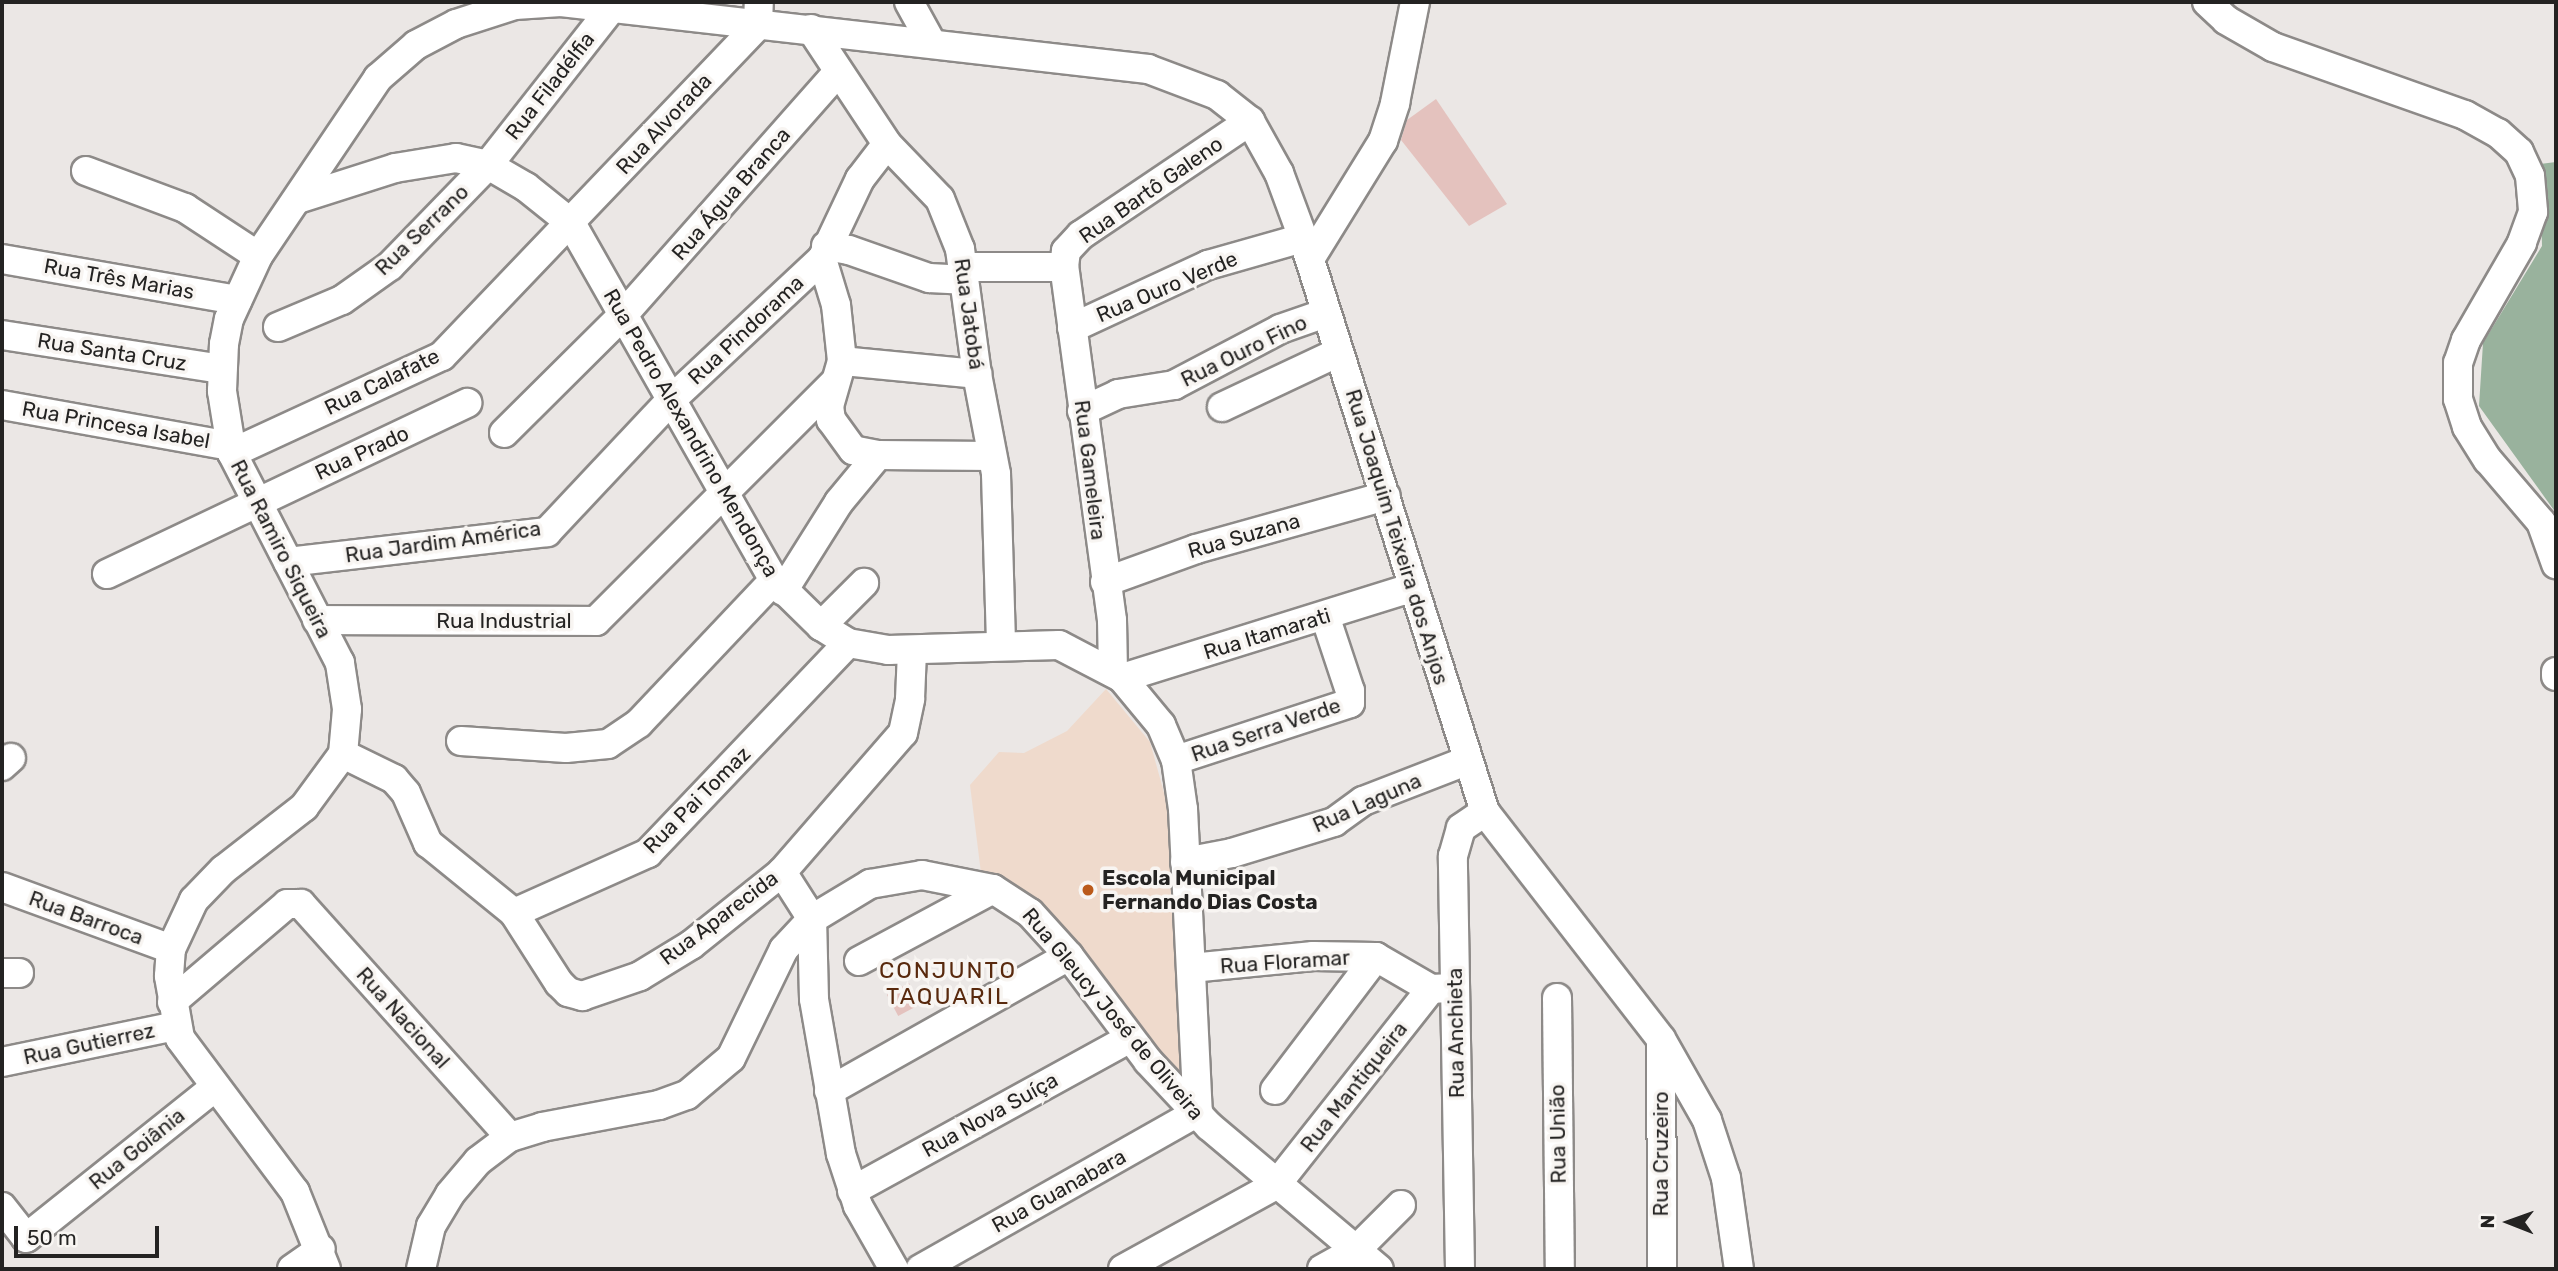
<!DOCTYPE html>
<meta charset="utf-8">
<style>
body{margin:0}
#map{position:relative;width:2558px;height:1271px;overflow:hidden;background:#ebe7e5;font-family:Rubik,sans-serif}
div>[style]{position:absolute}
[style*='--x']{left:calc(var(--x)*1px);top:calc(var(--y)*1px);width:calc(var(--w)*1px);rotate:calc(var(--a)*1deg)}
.education>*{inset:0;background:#efdacc}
.forest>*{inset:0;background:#99b29d}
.building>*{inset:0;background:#e4c2be;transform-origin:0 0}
.roads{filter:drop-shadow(2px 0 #8d8a88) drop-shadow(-2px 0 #8d8a88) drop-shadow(0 2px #8d8a88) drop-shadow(0 -2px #8d8a88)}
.minor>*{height:28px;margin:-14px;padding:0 14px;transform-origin:14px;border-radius:14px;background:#fff}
.dots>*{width:19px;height:19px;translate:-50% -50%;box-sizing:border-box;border:4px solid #f8f5f2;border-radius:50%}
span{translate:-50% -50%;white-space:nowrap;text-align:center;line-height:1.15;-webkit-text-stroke:7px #f8f5f2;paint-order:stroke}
.street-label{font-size:21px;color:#242322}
.poi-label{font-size:21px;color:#242322;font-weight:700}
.left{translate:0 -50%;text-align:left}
.neighbourhood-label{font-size:23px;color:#59290d;letter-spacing:2px}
.frame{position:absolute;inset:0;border:4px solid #242322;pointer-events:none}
.north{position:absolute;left:2474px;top:1187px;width:70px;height:70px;-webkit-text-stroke:5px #f8f5f2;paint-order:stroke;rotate:271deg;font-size:19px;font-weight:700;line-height:28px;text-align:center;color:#242322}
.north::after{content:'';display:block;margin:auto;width:24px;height:32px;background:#242322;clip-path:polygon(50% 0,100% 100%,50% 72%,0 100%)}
.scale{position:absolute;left:14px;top:1226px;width:145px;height:32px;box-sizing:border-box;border:4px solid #242322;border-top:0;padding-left:9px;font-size:21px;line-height:24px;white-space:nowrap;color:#242322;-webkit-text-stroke:5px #f8f5f2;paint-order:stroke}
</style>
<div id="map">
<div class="education">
<div style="clip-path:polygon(1106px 689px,1150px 742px,1166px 800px,1192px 1083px,1175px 1084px,982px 881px,970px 785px,999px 752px,1024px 753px,1067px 731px)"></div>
</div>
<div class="forest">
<div style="clip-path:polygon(2556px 162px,2556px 513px,2479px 406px,2483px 343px,2542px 246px,2540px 164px)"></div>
</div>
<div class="building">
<div style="clip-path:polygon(1436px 99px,1507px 204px,1469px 226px,1401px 140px,1407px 120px)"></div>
<div style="left:909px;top:983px;width:24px;height:25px;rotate:62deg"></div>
</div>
<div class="roads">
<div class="minor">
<div style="--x:909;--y:2;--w:46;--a:61.2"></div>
<div style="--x:2207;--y:2;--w:26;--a:43"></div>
<div style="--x:2226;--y:20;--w:54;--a:29.9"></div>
<div style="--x:2273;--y:47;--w:204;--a:19.5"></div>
<div style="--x:2465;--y:115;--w:38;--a:29"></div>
<div style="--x:2498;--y:133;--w:28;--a:42"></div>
<div style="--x:2519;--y:152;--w:26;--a:65"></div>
<div style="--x:2530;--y:176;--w:36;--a:85"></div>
<div style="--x:2533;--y:212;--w:33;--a:110"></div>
<div style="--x:2522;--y:243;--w:112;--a:120"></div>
<div style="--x:2466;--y:340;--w:24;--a:109"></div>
<div style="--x:2458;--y:363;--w:36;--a:90"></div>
<div style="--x:2458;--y:399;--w:29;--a:72"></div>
<div style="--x:2467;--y:427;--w:39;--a:58"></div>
<div style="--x:2488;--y:460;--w:82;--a:49.5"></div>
<div style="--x:2541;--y:522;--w:45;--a:70.3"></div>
<div style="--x:811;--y:29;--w:138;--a:56.5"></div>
<div style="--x:887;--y:144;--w:76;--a:46.1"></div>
<div style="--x:940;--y:199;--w:54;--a:68.2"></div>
<div style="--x:960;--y:249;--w:126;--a:82.3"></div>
<div style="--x:977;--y:374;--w:102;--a:79.2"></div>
<div style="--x:996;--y:474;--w:171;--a:88.3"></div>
<div style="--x:86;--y:171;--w:106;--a:20.5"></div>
<div style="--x:185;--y:208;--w:87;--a:33.3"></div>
<div style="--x:298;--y:199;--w:102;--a:-17.7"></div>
<div style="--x:395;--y:168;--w:62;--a:-9.3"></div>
<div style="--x:456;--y:158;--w:33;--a:12"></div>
<div style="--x:488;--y:165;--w:44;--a:30.1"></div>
<div style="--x:526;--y:187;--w:58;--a:38.7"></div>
<div style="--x:571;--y:223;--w:411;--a:60.4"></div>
<div style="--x:774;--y:580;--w:66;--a:44.4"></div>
<div style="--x:821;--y:626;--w:32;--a:32"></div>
<div style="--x:848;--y:643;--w:41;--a:9.9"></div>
<div style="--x:888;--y:650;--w:171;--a:-1.7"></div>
<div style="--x:1059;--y:645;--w:71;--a:27.6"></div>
<div style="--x:1122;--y:678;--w:61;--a:50.3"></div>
<div style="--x:1161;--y:725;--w:38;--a:67"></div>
<div style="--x:1176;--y:760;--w:49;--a:81.9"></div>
<div style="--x:1183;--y:809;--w:303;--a:87.2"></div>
<div style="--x:1198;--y:1112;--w:319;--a:150.5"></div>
<div style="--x:826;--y:246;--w:23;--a:10"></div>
<div style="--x:849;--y:250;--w:85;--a:19.3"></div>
<div style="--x:929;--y:278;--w:34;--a:3"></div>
<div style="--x:2;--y:259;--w:239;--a:9.9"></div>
<div style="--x:1310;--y:259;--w:139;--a:-58.3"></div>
<div style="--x:1383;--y:141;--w:40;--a:-72"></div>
<div style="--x:1395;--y:103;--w:103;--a:-78.8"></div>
<div style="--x:964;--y:267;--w:100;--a:0"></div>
<div style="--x:278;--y:327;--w:69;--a:-22.9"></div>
<div style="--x:342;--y:300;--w:59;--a:-35.3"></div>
<div style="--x:390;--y:266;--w:141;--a:-45.9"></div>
<div style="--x:488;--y:165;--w:202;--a:-51.8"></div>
<div style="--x:1072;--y:328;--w:150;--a:-24.9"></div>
<div style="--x:1208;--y:265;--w:99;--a:-15.9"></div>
<div style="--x:2;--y:335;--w:223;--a:8.8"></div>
<div style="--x:842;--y:361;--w:136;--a:5.5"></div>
<div style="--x:2;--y:405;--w:232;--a:10.2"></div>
<div style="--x:1222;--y:407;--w:129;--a:-25.2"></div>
<div style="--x:1082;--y:411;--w:40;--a:-25"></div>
<div style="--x:1118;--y:394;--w:57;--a:-9.1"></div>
<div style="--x:1174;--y:385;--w:120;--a:-27.8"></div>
<div style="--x:1280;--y:329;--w:49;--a:-19.2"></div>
<div style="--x:504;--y:433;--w:168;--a:-44.8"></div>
<div style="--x:623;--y:315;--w:324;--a:-48.5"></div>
<div style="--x:232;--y:453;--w:231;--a:-24.8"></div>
<div style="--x:442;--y:356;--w:458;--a:-46.3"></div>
<div style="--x:758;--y:25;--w:23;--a:-88"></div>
<div style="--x:878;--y:455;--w:114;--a:0.5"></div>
<div style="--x:288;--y:562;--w:261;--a:-6.6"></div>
<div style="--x:547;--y:532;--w:180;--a:-46.8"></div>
<div style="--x:670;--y:401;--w:208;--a:-43.1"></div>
<div style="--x:107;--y:574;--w:399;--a:-25.4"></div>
<div style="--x:1105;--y:582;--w:97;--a:-19.9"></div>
<div style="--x:1196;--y:549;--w:197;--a:-15.6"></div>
<div style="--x:783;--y:591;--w:105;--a:-57.8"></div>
<div style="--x:839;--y:502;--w:61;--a:-50.3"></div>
<div style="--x:878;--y:455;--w:25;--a:-169"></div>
<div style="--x:853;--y:450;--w:37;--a:-126"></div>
<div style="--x:831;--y:420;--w:14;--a:-98"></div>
<div style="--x:829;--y:406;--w:47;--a:-73.9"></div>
<div style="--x:842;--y:361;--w:56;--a:-96.1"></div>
<div style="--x:836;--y:305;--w:48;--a:-106.9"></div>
<div style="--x:822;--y:259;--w:89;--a:-64.6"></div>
<div style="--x:860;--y:179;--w:44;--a:-52.4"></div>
<div style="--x:317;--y:620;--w:279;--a:0.2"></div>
<div style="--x:596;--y:621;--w:338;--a:-45"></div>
<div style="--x:821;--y:626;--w:61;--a:-45"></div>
<div style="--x:1113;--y:672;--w:52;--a:-91.1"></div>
<div style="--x:1112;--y:620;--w:356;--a:-97.7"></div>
<div style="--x:1064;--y:267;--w:16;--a:-83"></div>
<div style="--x:1066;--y:251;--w:22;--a:-47"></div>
<div style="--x:1081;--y:235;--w:204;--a:-34"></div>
<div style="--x:2556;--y:672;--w:4;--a:90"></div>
<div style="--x:1122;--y:678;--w:303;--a:-17.3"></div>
<div style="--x:461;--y:741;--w:105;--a:3.8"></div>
<div style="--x:566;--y:748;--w:42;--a:-5.4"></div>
<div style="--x:608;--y:744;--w:37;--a:-34"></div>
<div style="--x:639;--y:723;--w:197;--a:-46.6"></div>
<div style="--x:343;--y:754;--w:57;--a:26.1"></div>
<div style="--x:394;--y:779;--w:18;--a:49"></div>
<div style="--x:406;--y:793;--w:55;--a:66.3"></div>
<div style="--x:428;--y:843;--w:111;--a:39.1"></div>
<div style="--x:514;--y:913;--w:83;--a:57.3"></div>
<div style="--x:559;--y:983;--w:13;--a:45"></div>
<div style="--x:568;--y:992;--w:15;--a:16"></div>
<div style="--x:582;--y:996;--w:61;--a:-19"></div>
<div style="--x:640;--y:976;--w:60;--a:-31.3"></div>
<div style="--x:691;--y:945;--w:117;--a:-38.7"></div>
<div style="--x:782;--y:872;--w:184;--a:-49"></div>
<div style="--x:903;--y:733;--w:35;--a:-78"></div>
<div style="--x:910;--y:699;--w:48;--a:-87.6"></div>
<div style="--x:1176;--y:760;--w:183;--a:-18.1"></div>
<div style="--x:1350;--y:703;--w:12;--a:-90"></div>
<div style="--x:1350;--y:691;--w:79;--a:-108.4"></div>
<div style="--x:2;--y:766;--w:12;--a:-42"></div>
<div style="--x:1185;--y:862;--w:48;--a:-10.8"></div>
<div style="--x:1232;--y:853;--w:107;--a:-16.9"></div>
<div style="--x:1334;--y:822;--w:36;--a:-36"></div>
<div style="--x:1363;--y:801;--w:110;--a:-21.2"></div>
<div style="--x:2;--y:887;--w:180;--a:20.1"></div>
<div style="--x:514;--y:913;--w:147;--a:-24.1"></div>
<div style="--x:648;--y:853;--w:290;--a:-46.4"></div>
<div style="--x:859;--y:961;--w:152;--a:-28.2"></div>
<div style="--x:1191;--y:968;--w:123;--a:-5.6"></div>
<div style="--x:1313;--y:956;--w:63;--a:0.9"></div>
<div style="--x:1376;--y:957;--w:64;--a:30.2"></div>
<div style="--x:1431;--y:989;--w:17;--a:-3"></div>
<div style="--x:2;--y:973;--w:17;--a:0"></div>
<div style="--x:1557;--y:998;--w:271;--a:89.4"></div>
<div style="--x:172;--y:1002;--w:151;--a:-40.4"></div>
<div style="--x:287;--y:904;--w:14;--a:0"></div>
<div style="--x:301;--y:904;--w:313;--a:48.1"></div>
<div style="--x:1661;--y:1041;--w:228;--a:89.7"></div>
<div style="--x:2;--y:1062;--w:178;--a:-11.7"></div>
<div style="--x:1275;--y:1090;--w:167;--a:-52.8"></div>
<div style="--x:829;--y:1091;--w:275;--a:-29.4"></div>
<div style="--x:852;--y:1191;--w:316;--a:-28.8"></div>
<div style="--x:2;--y:1207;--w:39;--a:52"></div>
<div style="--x:26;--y:1238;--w:242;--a:-38.6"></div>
<div style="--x:292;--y:1269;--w:35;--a:-35"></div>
<div style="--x:326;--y:1269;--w:83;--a:-111.9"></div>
<div style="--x:295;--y:1192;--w:192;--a:-126.8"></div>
<div style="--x:180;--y:1038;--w:63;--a:-100.1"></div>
<div style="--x:169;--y:976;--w:27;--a:-86"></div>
<div style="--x:171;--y:949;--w:54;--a:-64.9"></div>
<div style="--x:194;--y:900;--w:42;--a:-46"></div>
<div style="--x:223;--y:870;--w:103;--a:-37.9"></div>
<div style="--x:304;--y:807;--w:66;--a:-53.7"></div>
<div style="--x:343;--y:754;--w:45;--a:-84.9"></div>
<div style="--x:347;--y:709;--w:47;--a:-98.7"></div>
<div style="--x:340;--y:663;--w:236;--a:-117.2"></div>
<div style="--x:232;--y:453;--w:63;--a:-99.2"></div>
<div style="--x:222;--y:391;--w:47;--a:-87.6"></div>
<div style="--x:224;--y:344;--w:25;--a:-79"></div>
<div style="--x:229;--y:319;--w:69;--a:-65.3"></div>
<div style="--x:258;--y:256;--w:215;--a:-56"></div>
<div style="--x:378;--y:78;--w:50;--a:-41"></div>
<div style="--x:416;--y:45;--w:45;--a:-27.7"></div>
<div style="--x:456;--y:24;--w:62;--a:-17.9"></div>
<div style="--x:515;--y:5;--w:46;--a:-3.7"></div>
<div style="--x:561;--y:2;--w:591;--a:6.51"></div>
<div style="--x:1148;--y:69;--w:74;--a:20.6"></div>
<div style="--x:1217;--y:95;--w:42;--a:38.2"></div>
<div style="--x:1250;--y:121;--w:60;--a:60.9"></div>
<div style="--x:1279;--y:173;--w:69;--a:69.7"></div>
<div style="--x:1303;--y:238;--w:602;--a:72.41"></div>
<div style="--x:1485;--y:812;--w:287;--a:52.2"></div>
<div style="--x:1661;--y:1039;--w:93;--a:60.4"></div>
<div style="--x:1707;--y:1120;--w:61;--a:71.9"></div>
<div style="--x:1726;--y:1178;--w:92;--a:81.9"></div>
<div style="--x:421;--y:1269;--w:44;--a:-76.9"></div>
<div style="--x:431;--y:1226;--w:37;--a:-59"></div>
<div style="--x:450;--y:1194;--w:43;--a:-49.7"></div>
<div style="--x:478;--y:1161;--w:40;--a:-37"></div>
<div style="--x:510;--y:1137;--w:34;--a:-17"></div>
<div style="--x:542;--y:1127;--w:119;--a:-10.6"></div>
<div style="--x:659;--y:1105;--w:30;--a:-20"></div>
<div style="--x:687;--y:1095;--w:57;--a:-40.1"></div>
<div style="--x:731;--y:1058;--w:121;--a:-64.1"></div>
<div style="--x:784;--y:949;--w:41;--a:-47"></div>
<div style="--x:812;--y:919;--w:56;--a:-122.6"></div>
<div style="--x:894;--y:1269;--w:73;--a:-119.7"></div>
<div style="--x:858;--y:1206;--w:55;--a:-108.1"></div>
<div style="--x:841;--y:1154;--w:157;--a:-99.9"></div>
<div style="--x:814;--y:999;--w:80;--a:-91.4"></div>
<div style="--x:812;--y:919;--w:68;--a:-31.1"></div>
<div style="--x:870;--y:884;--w:53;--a:-9.8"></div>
<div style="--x:922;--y:875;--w:72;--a:11.2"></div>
<div style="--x:993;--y:889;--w:44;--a:33"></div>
<div style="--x:1030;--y:913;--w:58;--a:47.8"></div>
<div style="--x:1069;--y:956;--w:131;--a:53"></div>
<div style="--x:1148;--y:1061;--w:89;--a:46.8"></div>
<div style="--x:1209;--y:1126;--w:222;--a:40.1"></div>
<div style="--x:1123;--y:1269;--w:175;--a:-28.8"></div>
<div style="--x:1276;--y:1185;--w:250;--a:-51.7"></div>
<div style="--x:1322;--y:1269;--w:38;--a:-29"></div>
<div style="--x:1355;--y:1251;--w:65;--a:-45"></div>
<div style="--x:1460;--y:1269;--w:413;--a:-91"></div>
<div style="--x:1453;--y:856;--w:29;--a:-74"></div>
<div style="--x:1461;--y:828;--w:29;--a:-34"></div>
</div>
</div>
<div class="dots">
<div style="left:1088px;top:890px;background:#bb5a1a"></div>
</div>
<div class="street-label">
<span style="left:550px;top:86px;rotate:-52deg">Rua Filadélfia</span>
<span style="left:664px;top:124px;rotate:-47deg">Rua Alvorada</span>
<span style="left:1151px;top:190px;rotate:-35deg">Rua Bartô Galeno</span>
<span style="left:731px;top:194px;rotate:-49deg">Rua Água Branca</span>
<span style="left:422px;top:230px;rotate:-44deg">Rua Serrano</span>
<span style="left:119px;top:279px;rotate:10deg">Rua Três Marias</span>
<span style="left:1167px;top:287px;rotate:-23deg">Rua Ouro Verde</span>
<span style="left:969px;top:314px;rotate:82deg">Rua Jatobá</span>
<span style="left:746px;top:330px;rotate:-43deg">Rua Pindorama</span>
<span style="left:1244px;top:351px;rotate:-26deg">Rua Ouro Fino</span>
<span style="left:112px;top:352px;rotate:9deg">Rua Santa Cruz</span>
<span style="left:382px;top:382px;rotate:-26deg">Rua Calafate</span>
<span style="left:116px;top:425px;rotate:10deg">Rua Princesa Isabel</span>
<span style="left:691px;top:433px;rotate:60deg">Rua Pedro Alexandrino Mendonça</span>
<span style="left:362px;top:453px;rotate:-25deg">Rua Prado</span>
<span style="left:1090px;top:470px;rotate:83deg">Rua Gameleira</span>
<span style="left:1244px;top:536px;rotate:-16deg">Rua Suzana</span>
<span style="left:1397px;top:537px;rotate:73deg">Rua Joaquim Teixeira dos Anjos</span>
<span style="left:443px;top:542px;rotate:-8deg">Rua Jardim América</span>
<span style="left:281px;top:549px;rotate:63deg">Rua Ramiro Siqueira</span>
<span style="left:504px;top:621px">Rua Industrial</span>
<span style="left:1267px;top:634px;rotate:-17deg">Rua Itamarati</span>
<span style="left:1266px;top:730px;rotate:-19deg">Rua Serra Verde</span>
<span style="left:697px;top:800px;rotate:-45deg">Rua Pai Tomaz</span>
<span style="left:1367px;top:803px;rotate:-24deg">Rua Laguna</span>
<span style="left:86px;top:918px;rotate:20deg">Rua Barroca</span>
<span style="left:719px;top:918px;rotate:-37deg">Rua Aparecida</span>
<span style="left:1285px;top:962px;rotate:-4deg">Rua Floramar</span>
<span style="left:1113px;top:1014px;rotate:50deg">Rua Gleucy José de Oliveira</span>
<span style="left:403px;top:1018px;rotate:48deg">Rua Nacional</span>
<span style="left:1456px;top:1033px;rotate:-91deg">Rua Anchieta</span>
<span style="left:89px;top:1044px;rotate:-12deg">Rua Gutierrez</span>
<span style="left:1354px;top:1087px;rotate:-52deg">Rua Mantiqueira</span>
<span style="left:990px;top:1115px;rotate:-29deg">Rua Nova Suíça</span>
<span style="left:1558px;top:1134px;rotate:-91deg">Rua União</span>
<span style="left:137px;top:1149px;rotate:-39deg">Rua Goiânia</span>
<span style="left:1661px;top:1154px;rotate:-90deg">Rua Cruzeiro</span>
<span style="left:1059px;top:1191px;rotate:-29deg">Rua Guanabara</span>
</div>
<div class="poi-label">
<span class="left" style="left:1102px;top:890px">Escola Municipal<br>Fernando Dias Costa</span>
</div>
<div class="neighbourhood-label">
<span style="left:948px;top:983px">CONJUNTO<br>TAQUARIL</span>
</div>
<div class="frame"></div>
<div class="north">N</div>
<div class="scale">50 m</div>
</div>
